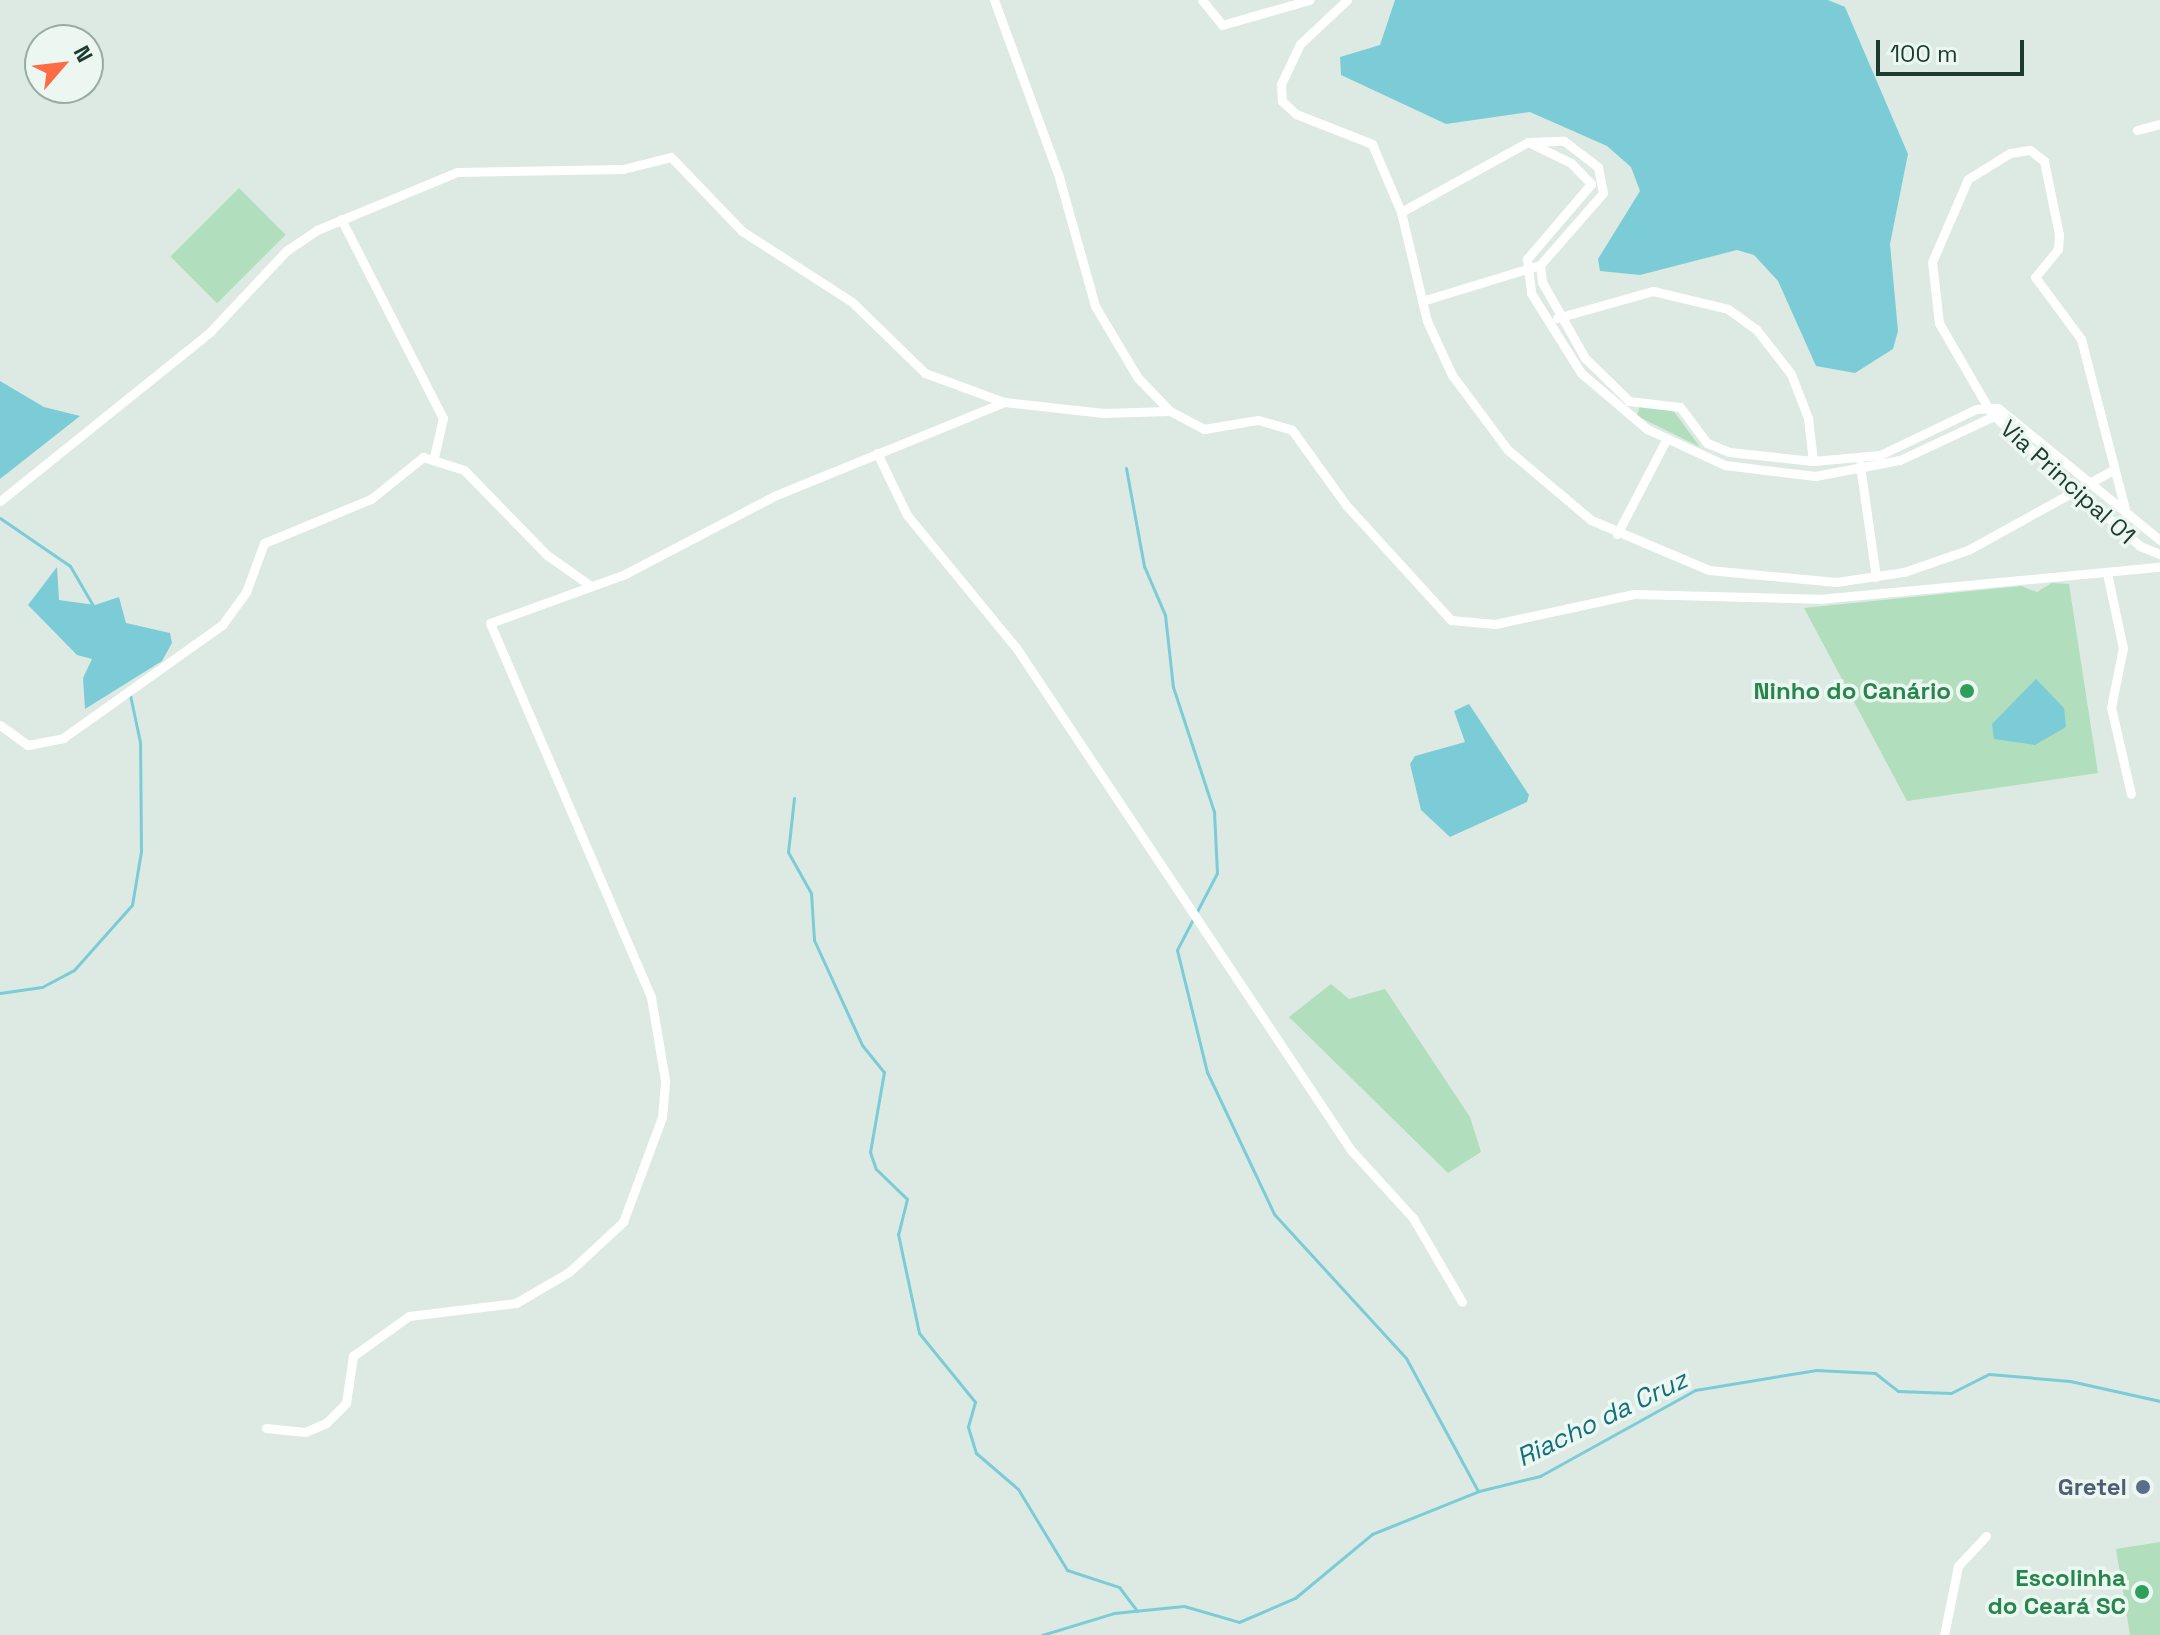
<!DOCTYPE html>
<meta charset="utf-8">
<style>
body{margin:0}
#map{position:relative;width:2160px;height:1635px;overflow:hidden;background:#dceae3;font-family:"Space Grotesk",sans-serif}
div>[style]{position:absolute}
[style*='--x']{left:calc(var(--x)*1px);top:calc(var(--y)*1px);width:calc(var(--w)*1px);rotate:calc(var(--a)*1deg)}
.green>*{inset:0;background:#b1debc;transform-origin:0 0}
.water>*{inset:0;background:#7cccd7}
.stream>*{height:3px;margin:-1.5px;padding:0 1.5px;transform-origin:1.5px;border-radius:1.5px;background:#7cccd7}
.street>*{height:9px;margin:-4.5px;padding:0 4.5px;transform-origin:4.5px;border-radius:4.5px;background:#fff}
.dots>*{width:22px;height:22px;translate:-50% -50%;box-sizing:border-box;border:4px solid #ecf7f1;border-radius:50%}
span{translate:-50% -50%;white-space:nowrap;text-align:center;line-height:1.15;-webkit-text-stroke:7px #ecf7f1;paint-order:stroke}
.street-label{font-size:24px;color:#1c3a31}
.leisure-label{font-size:24px;color:#27864d;font-weight:700}
.right{translate:-100% -50%;text-align:right}
.service-label{font-size:24px;color:#4e5e75;font-weight:700}
.water-label{font-size:26px;color:#116e7c;font-style:italic}
.north{position:absolute;left:24px;top:24px;width:80px;height:80px;box-sizing:border-box;background:#ecf7f1;border:2px solid #99aba4;border-radius:50%;rotate:62deg;font-size:22px;font-weight:700;line-height:32px;text-align:center;color:#1c3a31}
.north::after{content:'';display:block;margin:auto;width:28px;height:36px;background:#ff6b45;clip-path:polygon(50% 0,100% 100%,50% 72%,0 100%)}
.scale{position:absolute;left:1876px;top:40px;width:148px;height:36px;box-sizing:border-box;border:4px solid #1c3a31;border-top:0;padding-left:10px;font-size:24px;line-height:28px;white-space:nowrap;color:#1c3a31;-webkit-text-stroke:6px #ecf7f1;paint-order:stroke}
</style>
<div id="map">
<div class="green">
<div style="left:239px;top:188px;width:66px;height:97px;rotate:45deg"></div>
<div style="clip-path:polygon(1640px 406px,1672px 409px,1700px 447px,1637px 416px)"></div>
<div style="clip-path:polygon(2052px 583px,2069px 584px,2098px 773px,1907px 801px,1804px 608px,2021px 586px,2037px 592px)"></div>
<div style="clip-path:polygon(1331px 984px,1349px 999px,1385px 989px,1470px 1117px,1481px 1152px,1448px 1173px,1289px 1017px)"></div>
<div style="clip-path:polygon(2160px 1542px,2160px 1635px,2130px 1635px,2116px 1549px)"></div>
</div>
<div class="water">
<div style="clip-path:polygon(1395px 0,1828px 0,1845px 7px,1908px 154px,1890px 244px,1898px 331px,1893px 349px,1855px 373px,1816px 366px,1778px 281px,1754px 255px,1737px 250px,1640px 275px,1600px 271px,1598px 259px,1640px 191px,1631px 167px,1607px 146px,1530px 112px,1446px 124px,1341px 75px,1340px 57px,1380px 45px)"></div>
<div style="clip-path:polygon(0 381px,44px 407px,80px 416px,0 479px)"></div>
<div style="clip-path:polygon(57px 567px,59px 600px,95px 605px,119px 597px,126px 623px,170px 633px,172px 643px,162px 661px,85px 709px,83px 678px,92px 659px,77px 655px,28px 605px)"></div>
<div style="clip-path:polygon(2036px 679px,2064px 708px,2066px 727px,2035px 745px,1994px 739px,1992px 724px)"></div>
<div style="clip-path:polygon(1469px 704px,1529px 795px,1527px 802px,1450px 837px,1421px 810px,1410px 764px,1415px 756px,1465px 742px,1454px 711px)"></div>
</div>
<div class="stream">
<div style="--x:1126;--y:468;--w:100;--a:79.6"></div>
<div style="--x:1144;--y:566;--w:53;--a:66.8"></div>
<div style="--x:1165;--y:615;--w:72;--a:83.7"></div>
<div style="--x:1173;--y:687;--w:132;--a:71.8"></div>
<div style="--x:1214;--y:812;--w:61;--a:87.2"></div>
<div style="--x:1217;--y:873;--w:87;--a:117.5"></div>
<div style="--x:1177;--y:950;--w:126;--a:76.2"></div>
<div style="--x:1207;--y:1072;--w:157;--a:64.7"></div>
<div style="--x:1274;--y:1214;--w:195;--a:47.5"></div>
<div style="--x:1406;--y:1358;--w:151;--a:61.6"></div>
<div style="--x:0;--y:518;--w:85;--a:34.4"></div>
<div style="--x:70;--y:566;--w:48;--a:59.7"></div>
<div style="--x:794;--y:798;--w:54;--a:96.3"></div>
<div style="--x:788;--y:852;--w:47;--a:60.7"></div>
<div style="--x:811;--y:893;--w:47;--a:86.3"></div>
<div style="--x:814;--y:940;--w:115;--a:65.4"></div>
<div style="--x:862;--y:1045;--w:35;--a:51"></div>
<div style="--x:884;--y:1072;--w:81;--a:99.9"></div>
<div style="--x:870;--y:1152;--w:18;--a:71"></div>
<div style="--x:876;--y:1169;--w:43;--a:44.1"></div>
<div style="--x:907;--y:1199;--w:36;--a:104"></div>
<div style="--x:898;--y:1234;--w:101;--a:78"></div>
<div style="--x:919;--y:1333;--w:89;--a:50.9"></div>
<div style="--x:975;--y:1402;--w:26;--a:106"></div>
<div style="--x:968;--y:1427;--w:27;--a:73"></div>
<div style="--x:976;--y:1453;--w:55;--a:40.6"></div>
<div style="--x:1018;--y:1489;--w:95;--a:58.8"></div>
<div style="--x:1067;--y:1570;--w:55;--a:18.1"></div>
<div style="--x:1119;--y:1587;--w:30;--a:53"></div>
<div style="--x:0;--y:993;--w:42;--a:-8.1"></div>
<div style="--x:42;--y:987;--w:36;--a:-28"></div>
<div style="--x:74;--y:970;--w:87;--a:-48.3"></div>
<div style="--x:132;--y:905;--w:55;--a:-80.5"></div>
<div style="--x:141;--y:851;--w:109;--a:-90.5"></div>
<div style="--x:140;--y:742;--w:48;--a:-102"></div>
<div style="--x:1042;--y:1635;--w:75;--a:-17"></div>
<div style="--x:1114;--y:1613;--w:70;--a:-5.7"></div>
<div style="--x:1184;--y:1606;--w:57;--a:16.2"></div>
<div style="--x:1239;--y:1622;--w:61;--a:-23.2"></div>
<div style="--x:1295;--y:1598;--w:100;--a:-39.7"></div>
<div style="--x:1372;--y:1534;--w:115;--a:-21.9"></div>
<div style="--x:1479;--y:1491;--w:63;--a:-13.8"></div>
<div style="--x:1540;--y:1476;--w:177;--a:-29"></div>
<div style="--x:1695;--y:1390;--w:123;--a:-9.4"></div>
<div style="--x:1816;--y:1370;--w:59;--a:2.9"></div>
<div style="--x:1875;--y:1373;--w:29;--a:38"></div>
<div style="--x:1898;--y:1391;--w:53;--a:2.2"></div>
<div style="--x:1951;--y:1393;--w:42;--a:-26.6"></div>
<div style="--x:1989;--y:1374;--w:81;--a:4.9"></div>
<div style="--x:2070;--y:1381;--w:92;--a:12.5"></div>
</div>
<div class="street">
<div style="--x:994;--y:0;--w:189;--a:69.8"></div>
<div style="--x:1059;--y:177;--w:134;--a:74.4"></div>
<div style="--x:1095;--y:306;--w:84;--a:59.2"></div>
<div style="--x:1138;--y:378;--w:46;--a:45.9"></div>
<div style="--x:1170;--y:411;--w:38;--a:28"></div>
<div style="--x:1204;--y:429;--w:55;--a:-9.5"></div>
<div style="--x:1258;--y:420;--w:35;--a:16"></div>
<div style="--x:1292;--y:430;--w:92;--a:54.2"></div>
<div style="--x:1346;--y:505;--w:156;--a:47.6"></div>
<div style="--x:1451;--y:620;--w:44;--a:5.2"></div>
<div style="--x:1495;--y:624;--w:142;--a:-12.2"></div>
<div style="--x:1634;--y:594;--w:185;--a:1.5"></div>
<div style="--x:1819;--y:599;--w:342;--a:-5.4"></div>
<div style="--x:1202;--y:0;--w:32;--a:51"></div>
<div style="--x:1222;--y:25;--w:91;--a:-16"></div>
<div style="--x:1347;--y:0;--w:64;--a:136.9"></div>
<div style="--x:1300;--y:44;--w:44;--a:115.4"></div>
<div style="--x:1281;--y:84;--w:17;--a:87"></div>
<div style="--x:1282;--y:101;--w:19;--a:43"></div>
<div style="--x:1296;--y:114;--w:82;--a:21.5"></div>
<div style="--x:1372;--y:144;--w:74;--a:66.9"></div>
<div style="--x:1401;--y:212;--w:112;--a:76.6"></div>
<div style="--x:1427;--y:321;--w:60;--a:65.2"></div>
<div style="--x:1452;--y:375;--w:94;--a:53.3"></div>
<div style="--x:1508;--y:450;--w:109;--a:40.1"></div>
<div style="--x:1591;--y:520;--w:128;--a:23"></div>
<div style="--x:1709;--y:570;--w:128;--a:5.4"></div>
<div style="--x:1836;--y:582;--w:69;--a:-8.4"></div>
<div style="--x:1904;--y:572;--w:68;--a:-19"></div>
<div style="--x:1968;--y:550;--w:163;--a:-28.9"></div>
<div style="--x:2137;--y:130;--w:24;--a:-15"></div>
<div style="--x:1528;--y:142;--w:48;--a:26"></div>
<div style="--x:1571;--y:163;--w:29;--a:46"></div>
<div style="--x:1591;--y:184;--w:99;--a:130.5"></div>
<div style="--x:1527;--y:259;--w:34;--a:83"></div>
<div style="--x:1531;--y:293;--w:94;--a:58"></div>
<div style="--x:1581;--y:373;--w:87;--a:40.3"></div>
<div style="--x:1647;--y:429;--w:86;--a:24.8"></div>
<div style="--x:1725;--y:465;--w:91;--a:7"></div>
<div style="--x:1815;--y:476;--w:86;--a:-10.7"></div>
<div style="--x:1900;--y:460;--w:104;--a:-25.1"></div>
<div style="--x:1994;--y:416;--w:195;--a:41.7"></div>
<div style="--x:2140;--y:546;--w:22;--a:22"></div>
<div style="--x:1401;--y:212;--w:145;--a:-28.9"></div>
<div style="--x:1528;--y:142;--w:36;--a:-2"></div>
<div style="--x:1564;--y:141;--w:43;--a:37.4"></div>
<div style="--x:1598;--y:167;--w:26;--a:79"></div>
<div style="--x:1603;--y:193;--w:96;--a:131.2"></div>
<div style="--x:1540;--y:265;--w:17;--a:83"></div>
<div style="--x:1542;--y:282;--w:87;--a:60.5"></div>
<div style="--x:1585;--y:358;--w:62;--a:44.3"></div>
<div style="--x:1629;--y:401;--w:51;--a:6.7"></div>
<div style="--x:1680;--y:407;--w:45;--a:53.1"></div>
<div style="--x:1707;--y:443;--w:24;--a:22"></div>
<div style="--x:1729;--y:452;--w:84;--a:6.1"></div>
<div style="--x:1813;--y:461;--w:67;--a:-5.1"></div>
<div style="--x:1880;--y:455;--w:106;--a:-25.6"></div>
<div style="--x:1976;--y:409;--w:22;--a:-3"></div>
<div style="--x:1998;--y:408;--w:209;--a:39.2"></div>
<div style="--x:341;--y:219;--w:224;--a:62.9"></div>
<div style="--x:443;--y:418;--w:39;--a:103"></div>
<div style="--x:1422;--y:301;--w:123;--a:-17"></div>
<div style="--x:1557;--y:318;--w:100;--a:-15.7"></div>
<div style="--x:1653;--y:291;--w:77;--a:13.5"></div>
<div style="--x:1728;--y:309;--w:34;--a:36"></div>
<div style="--x:1756;--y:329;--w:57;--a:52.1"></div>
<div style="--x:1791;--y:374;--w:47;--a:68.9"></div>
<div style="--x:1808;--y:418;--w:43;--a:83.4"></div>
<div style="--x:1990;--y:411;--w:102;--a:-120.1"></div>
<div style="--x:1939;--y:323;--w:61;--a:-96.5"></div>
<div style="--x:1932;--y:262;--w:90;--a:-66.6"></div>
<div style="--x:1968;--y:179;--w:49;--a:-31.8"></div>
<div style="--x:2010;--y:153;--w:20;--a:-9"></div>
<div style="--x:2030;--y:150;--w:18;--a:38"></div>
<div style="--x:2044;--y:161;--w:76;--a:78.5"></div>
<div style="--x:2059;--y:235;--w:14;--a:94"></div>
<div style="--x:2058;--y:249;--w:36;--a:129"></div>
<div style="--x:2035;--y:277;--w:77;--a:53.4"></div>
<div style="--x:2081;--y:339;--w:180;--a:75.5"></div>
<div style="--x:877;--y:453;--w:69;--a:64.2"></div>
<div style="--x:907;--y:515;--w:173;--a:50.6"></div>
<div style="--x:1017;--y:649;--w:602;--a:56.31"></div>
<div style="--x:1351;--y:1150;--w:92;--a:47.6"></div>
<div style="--x:1413;--y:1218;--w:97;--a:59.7"></div>
<div style="--x:1860;--y:465;--w:113;--a:81.9"></div>
<div style="--x:0;--y:501;--w:270;--a:-38.8"></div>
<div style="--x:210;--y:332;--w:111;--a:-46.8"></div>
<div style="--x:286;--y:251;--w:37;--a:-34"></div>
<div style="--x:317;--y:230;--w:152;--a:-22.5"></div>
<div style="--x:457;--y:172;--w:166;--a:-1"></div>
<div style="--x:623;--y:169;--w:49;--a:-14"></div>
<div style="--x:671;--y:157;--w:103;--a:46.2"></div>
<div style="--x:742;--y:231;--w:131;--a:32.8"></div>
<div style="--x:852;--y:302;--w:102;--a:44.2"></div>
<div style="--x:925;--y:373;--w:84;--a:20.2"></div>
<div style="--x:1617;--y:534;--w:106;--a:-62.5"></div>
<div style="--x:2107;--y:573;--w:77;--a:78"></div>
<div style="--x:2123;--y:648;--w:60;--a:101.5"></div>
<div style="--x:2111;--y:707;--w:89;--a:77.1"></div>
<div style="--x:0;--y:725;--w:34;--a:36"></div>
<div style="--x:28;--y:745;--w:36;--a:-11"></div>
<div style="--x:63;--y:738;--w:195;--a:-35.4"></div>
<div style="--x:222;--y:625;--w:41;--a:-54"></div>
<div style="--x:246;--y:592;--w:52;--a:-69.8"></div>
<div style="--x:264;--y:543;--w:116;--a:-22.4"></div>
<div style="--x:371;--y:499;--w:67;--a:-38.9"></div>
<div style="--x:423;--y:457;--w:43;--a:17.6"></div>
<div style="--x:464;--y:470;--w:119;--a:45.7"></div>
<div style="--x:547;--y:555;--w:54;--a:35.2"></div>
<div style="--x:266;--y:1428;--w:39;--a:6"></div>
<div style="--x:305;--y:1432;--w:23;--a:-23"></div>
<div style="--x:326;--y:1423;--w:28;--a:-45"></div>
<div style="--x:346;--y:1403;--w:48;--a:-81.5"></div>
<div style="--x:353;--y:1356;--w:69;--a:-35.5"></div>
<div style="--x:409;--y:1316;--w:108;--a:-6.9"></div>
<div style="--x:516;--y:1303;--w:61;--a:-30.3"></div>
<div style="--x:569;--y:1272;--w:74;--a:-42.8"></div>
<div style="--x:623;--y:1222;--w:112;--a:-69.6"></div>
<div style="--x:662;--y:1117;--w:37;--a:-85"></div>
<div style="--x:665;--y:1080;--w:84;--a:-99.6"></div>
<div style="--x:651;--y:997;--w:407;--a:-113.3"></div>
<div style="--x:490;--y:623;--w:144;--a:-19.9"></div>
<div style="--x:625;--y:574;--w:168;--a:-27.6"></div>
<div style="--x:774;--y:496;--w:248;--a:-22.2"></div>
<div style="--x:1004;--y:402;--w:100;--a:6.3"></div>
<div style="--x:1103;--y:413;--w:67;--a:-1.7"></div>
<div style="--x:1944;--y:1635;--w:70;--a:-78.5"></div>
<div style="--x:1958;--y:1566;--w:41;--a:-47"></div>
</div>
<div class="dots">
<div style="left:1967px;top:691px;background:#2e9e5b"></div>
<div style="left:2143px;top:1487px;background:#5c6f8a"></div>
<div style="left:2142px;top:1592px;background:#2e9e5b"></div>
</div>
<div class="street-label">
<span style="left:2068px;top:482px;rotate:42deg">Via Principal 01</span>
</div>
<div class="leisure-label">
<span class="right" style="left:1951px;top:691px">Ninho do Canário</span>
<span class="right" style="left:2126px;top:1592px">Escolinha<br>do Ceará SC</span>
</div>
<div class="service-label">
<span class="right" style="left:2127px;top:1487px">Gretel</span>
</div>
<div class="water-label">
<span style="left:1602px;top:1419px;rotate:-26deg">Riacho da Cruz</span>
</div>
<div class="north">N</div>
<div class="scale">100 m</div>
</div>
